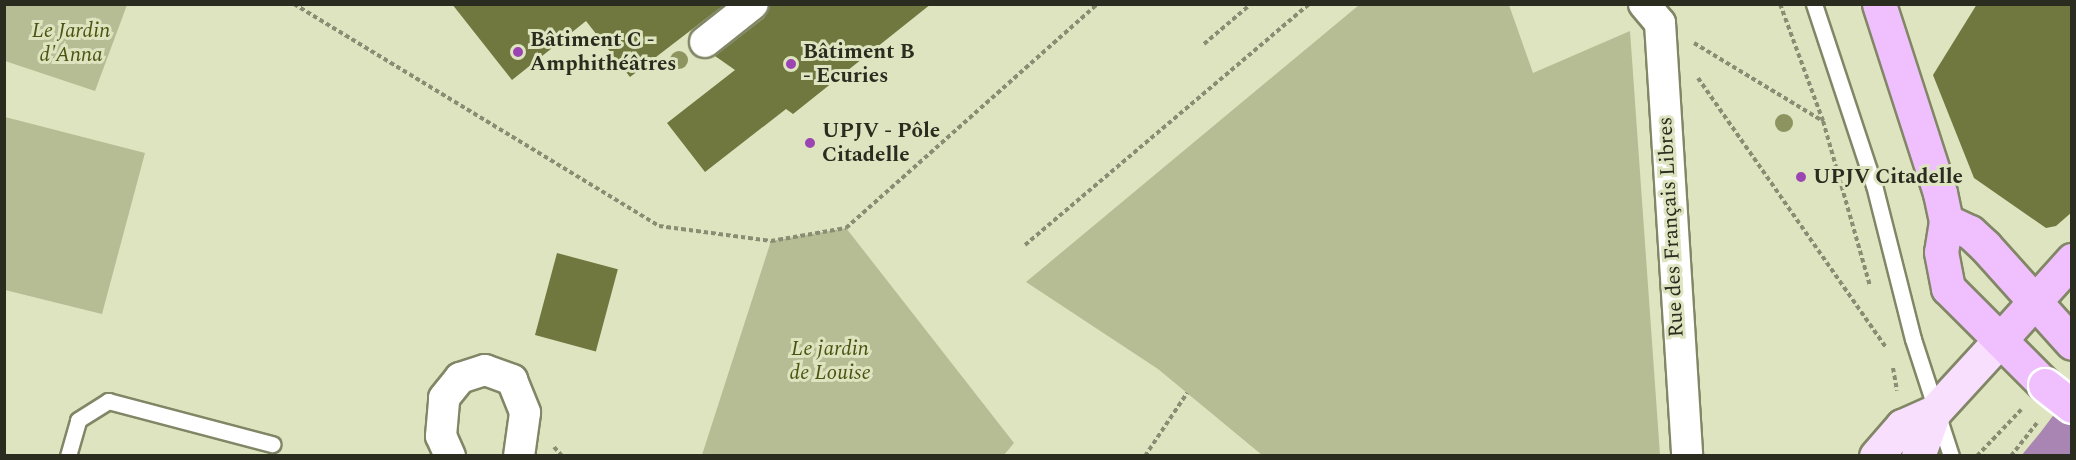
<!DOCTYPE html>
<meta charset="utf-8">
<style>
body{margin:0}
#map{position:relative;width:2076px;height:460px;overflow:hidden;background:#dde4bf;font-family:Spectral,serif}
div>[style]{position:absolute}
[style*='--x']{left:calc(var(--x)*1px);top:calc(var(--y)*1px);width:calc(var(--w)*1px);rotate:calc(var(--a)*1deg)}
.green>*{inset:0;background:#b6bd94}
.water>*{inset:0;background:#a985b3}
.building>*{inset:0;background:#707840;transform-origin:0 0}
.path>*{height:4px;margin-top:-2px;transform-origin:0;background:repeating-linear-gradient(90deg,#888d73 0 4.5px,transparent 0 7.5px)}
.roads{filter:drop-shadow(2px 0 #818766) drop-shadow(-2px 0 #818766) drop-shadow(0 2px #818766) drop-shadow(0 -2px #818766)}
.lane>*{height:15px;margin:-7.5px;padding:0 7.5px;transform-origin:7.5px;border-radius:7.5px;background:#fff}
.street>*{height:30px;margin:-15px;padding:0 15px;transform-origin:15px;border-radius:15px;background:#fff}
.secondary>*{height:33px;margin:-16.5px;padding:0 16.5px;transform-origin:16.5px;border-radius:16.5px;background:#f8dffe}
.primary>*{height:33px;margin:-16.5px;padding:0 16.5px;transform-origin:16.5px;border-radius:16.5px;background:#f0bffe}
.bridges{filter:drop-shadow(2px 0 #fff) drop-shadow(-2px 0 #fff) drop-shadow(0 2px #fff) drop-shadow(0 -2px #fff)}
.primary-bridge>*{height:33px;margin:-16.5px;padding:0 16.5px;transform-origin:16.5px;border-radius:16.5px;background:#f0bffe}
.trees>*{width:18px;height:18px;margin:-9px;border-radius:50%;background:#8d945f}
.dots>*{width:16px;height:16px;translate:-50% -50%;box-sizing:border-box;border:3px solid #dde4bf;border-radius:50%}
span{translate:-50% -50%;white-space:nowrap;text-align:center;line-height:1.15;-webkit-text-stroke:6px #dde4bf;paint-order:stroke}
.park-label{font-size:21px;color:#4c5311;font-style:italic}
.poi-label{font-size:21px;color:#292c1e;font-weight:700}
.left{translate:0 -50%;text-align:left}
.street-label{font-size:21px;color:#292c1e}
.frame{position:absolute;inset:0;border:6px solid #292c1e;pointer-events:none}
</style>
<div id="map">
<div class="green">
<div style="clip-path:polygon(5px 4px,127px 5px,95px 91px,5px 61px)"></div>
<div style="clip-path:polygon(1359px 5px,1509px 5px,1533px 73px,1630px 31px,1660px 455px,1262px 455px,1158px 369px,1026px 282px)"></div>
<div style="clip-path:polygon(5px 117px,145px 153px,102px 314px,5px 290px)"></div>
<div style="clip-path:polygon(846px 228px,1014px 443px,1004px 455px,702px 455px,771px 241px)"></div>
</div>
<div class="water">
<div style="clip-path:polygon(2071px 392px,2071px 455px,2021px 456px,2040px 433px)"></div>
</div>
<div class="building">
<div style="clip-path:polygon(452px 4px,725px 4px,630px 77px,586px 21px,512px 80px)"></div>
<div style="clip-path:polygon(770px 4px,931px 4px,793px 114px,786px 109px,705px 172px,667px 123px,735px 70px,715px 56px,764px 18px)"></div>
<div style="clip-path:polygon(1977px 4px,2072px 4px,2072px 212px,2056px 226px,2046px 228px,1974px 178px,1933px 75px)"></div>
<div style="left:557px;top:253px;width:63px;height:85px;rotate:15deg"></div>
</div>
<div class="path">
<div style="--x:294;--y:4;--w:427;--a:31.3"></div>
<div style="--x:659;--y:226;--w:113;--a:7.6"></div>
<div style="--x:771;--y:241;--w:76;--a:-9.8"></div>
<div style="--x:846;--y:228;--w:336;--a:-41.7"></div>
<div style="--x:1780;--y:4;--w:125;--a:69.8"></div>
<div style="--x:1823;--y:121;--w:172;--a:74.1"></div>
<div style="--x:1694;--y:43;--w:149;--a:31.2"></div>
<div style="--x:1204;--y:44;--w:62;--a:-40.4"></div>
<div style="--x:1698;--y:78;--w:328;--a:55.1"></div>
<div style="--x:1025;--y:245;--w:372;--a:-40.3"></div>
<div style="--x:1893;--y:368;--w:23;--a:80"></div>
<div style="--x:554;--y:447;--w:12;--a:48"></div>
<div style="--x:1145;--y:456;--w:76;--a:-56.3"></div>
<div style="--x:1977;--y:456;--w:64;--a:-46.3"></div>
<div style="--x:2011;--y:456;--w:42;--a:-51.8"></div>
</div>
<div class="roads">
<div class="lane">
<div style="--x:1814;--y:4;--w:191;--a:71.7"></div>
<div style="--x:1874;--y:185;--w:159;--a:75.8"></div>
<div style="--x:1913;--y:339;--w:123;--a:72"></div>
<div style="--x:68;--y:456;--w:37;--a:-74"></div>
<div style="--x:78;--y:420;--w:36;--a:-32"></div>
<div style="--x:108;--y:401;--w:170;--a:14.7"></div>
</div>
<div class="street">
<div style="--x:1644;--y:4;--w:25;--a:50"></div>
<div style="--x:1660;--y:23;--w:434;--a:86.4"></div>
<div style="--x:705;--y:42;--w:61;--a:-38.4"></div>
<div style="--x:450;--y:456;--w:22;--a:-114"></div>
<div style="--x:441;--y:436;--w:38;--a:-85"></div>
<div style="--x:444;--y:398;--w:26;--a:-51"></div>
<div style="--x:460;--y:378;--w:26;--a:-18"></div>
<div style="--x:485;--y:370;--w:29;--a:20"></div>
<div style="--x:512;--y:380;--w:35;--a:68"></div>
<div style="--x:525;--y:413;--w:43;--a:97.9"></div>
</div>
<div class="secondary">
<div style="--x:1876;--y:456;--w:40;--a:-49"></div>
<div style="--x:1902;--y:426;--w:35;--a:-24"></div>
<div style="--x:1934;--y:412;--w:98;--a:-47.5"></div>
<div style="--x:1918;--y:456;--w:47;--a:-70"></div>
</div>
<div class="primary">
<div style="--x:1879;--y:4;--w:199;--a:72.1"></div>
<div style="--x:1940;--y:193;--w:29;--a:78"></div>
<div style="--x:1946;--y:221;--w:31;--a:99"></div>
<div style="--x:1941;--y:252;--w:37;--a:79"></div>
<div style="--x:1948;--y:288;--w:137;--a:45"></div>
<div style="--x:1946;--y:221;--w:26;--a:25"></div>
<div style="--x:1970;--y:232;--w:21;--a:43"></div>
<div style="--x:1985;--y:246;--w:130;--a:48.1"></div>
<div style="--x:2000;--y:340;--w:108;--a:-48"></div>
</div>
</div>
<div class="bridges">
<div class="primary-bridge">
<div style="--x:2045;--y:385;--w:34;--a:38"></div>
</div>
</div>
<div class="trees">
<div style="left:679px;top:60px"></div>
<div style="left:1784px;top:123px"></div>
</div>
<div class="dots">
<div style="left:518px;top:52px;background:#9b45b2"></div>
<div style="left:791px;top:64px;background:#9b45b2"></div>
<div style="left:810px;top:143px;background:#9b45b2"></div>
<div style="left:1801px;top:177px;background:#9b45b2"></div>
</div>
<div class="park-label">
<span style="left:71px;top:43px">Le Jardin<br>d'Anna</span>
<span style="left:830px;top:361px">Le jardin<br>de Louise</span>
</div>
<div class="poi-label">
<span class="left" style="left:530px;top:52px">Bâtiment C -<br>Amphithéâtres</span>
<span class="left" style="left:803px;top:64px">Bâtiment B<br>- Ecuries</span>
<span class="left" style="left:822px;top:143px">UPJV - Pôle<br>Citadelle</span>
<span class="left" style="left:1813px;top:177px">UPJV Citadelle</span>
</div>
<div class="street-label">
<span style="left:1671px;top:227px;rotate:-93deg">Rue des Français Libres</span>
</div>
<div class="frame"></div>
</div>
